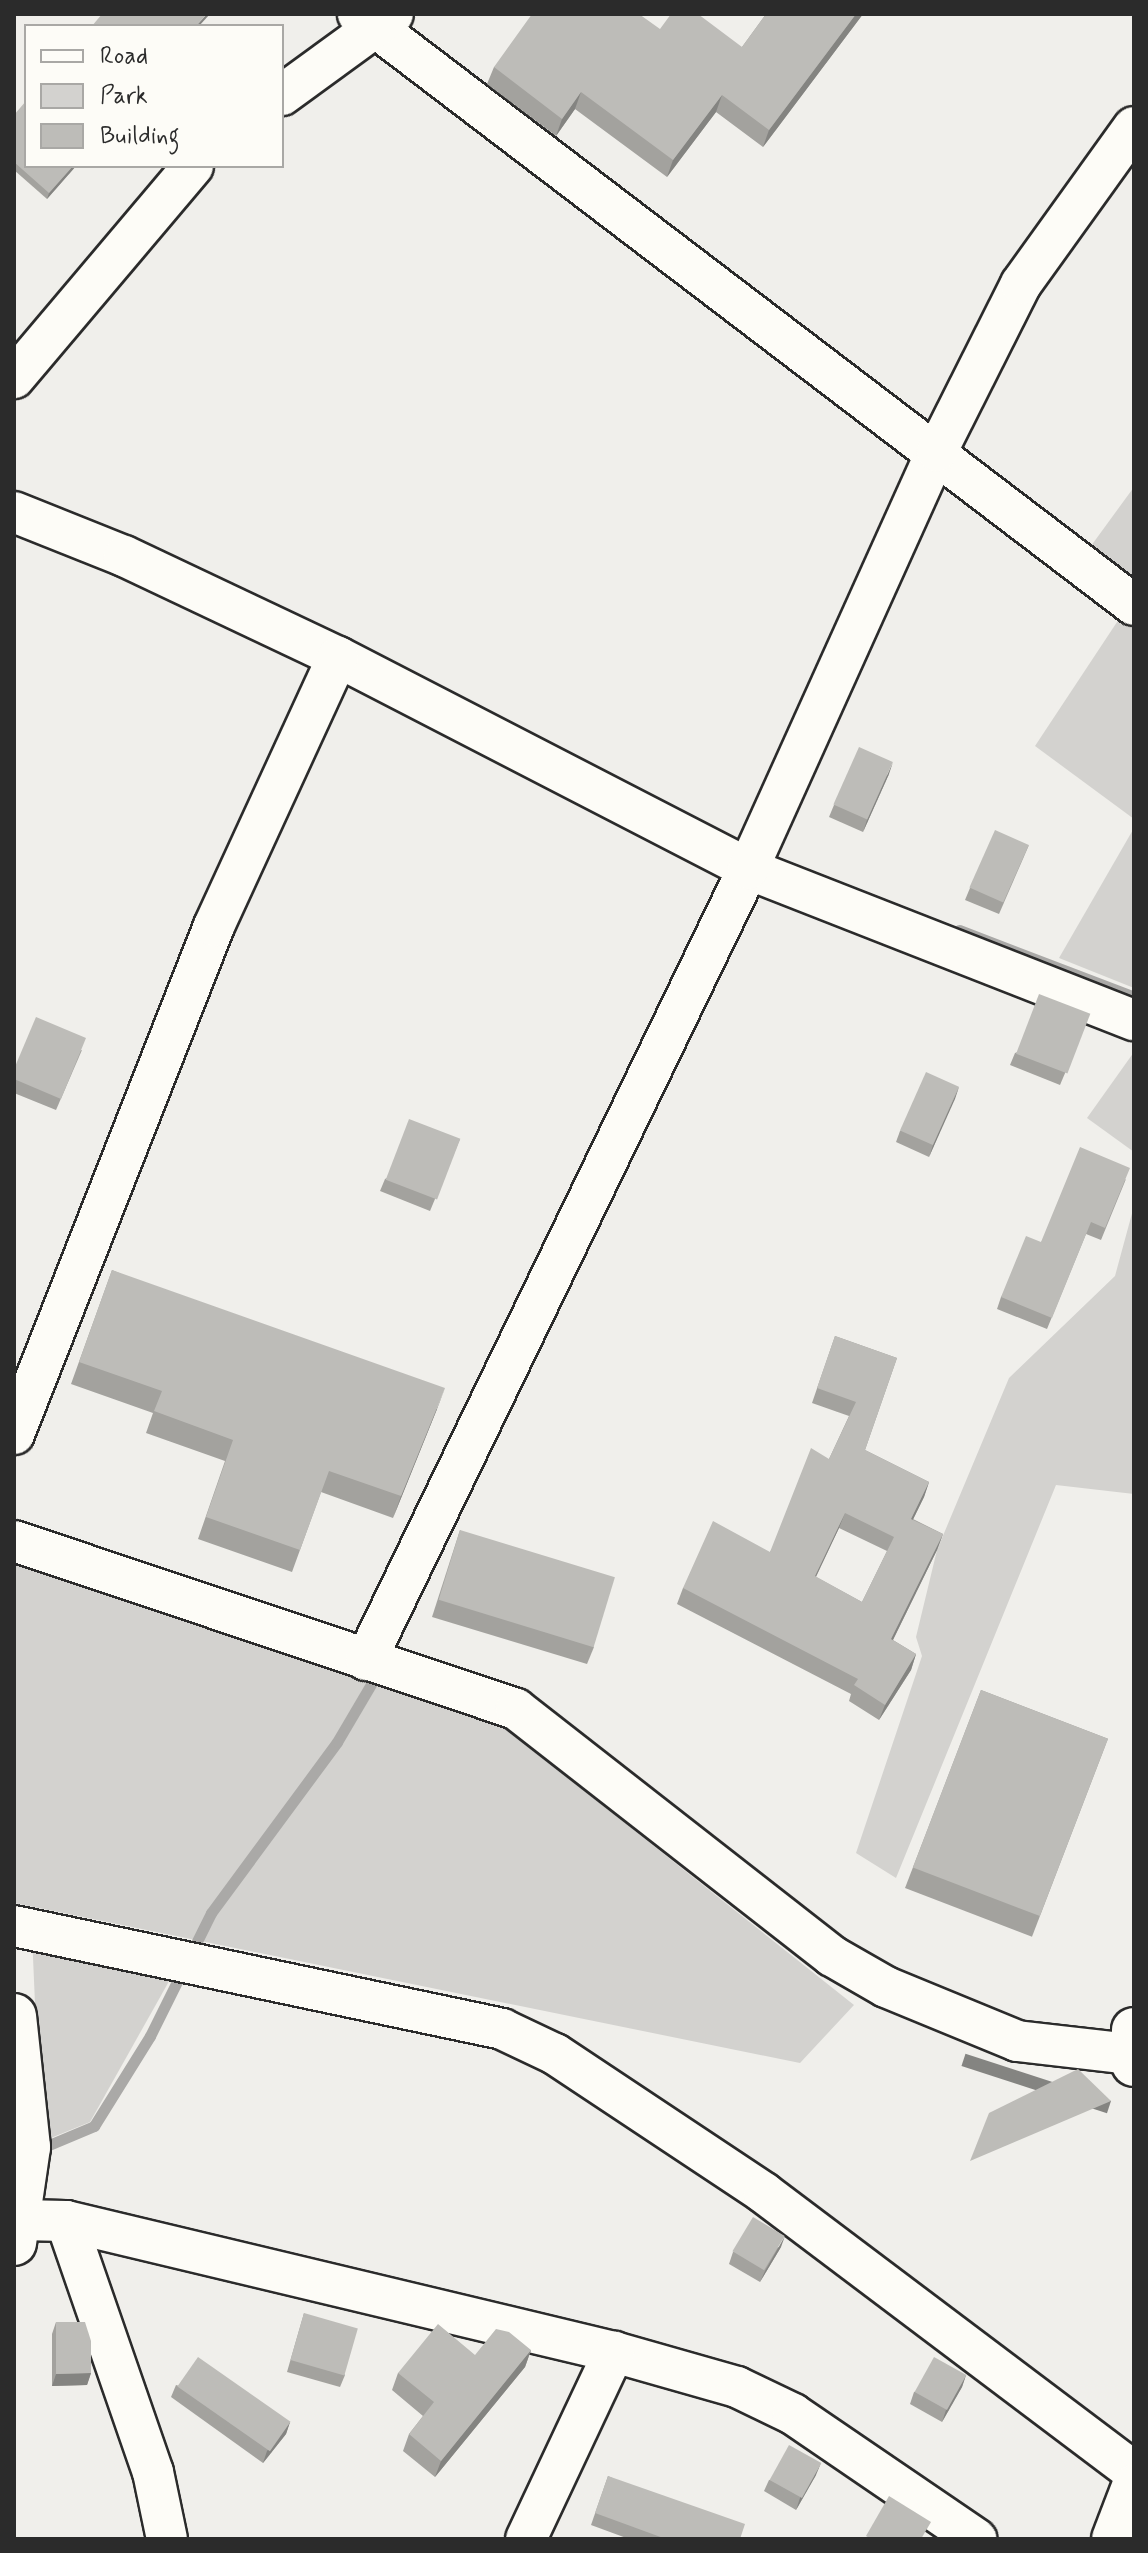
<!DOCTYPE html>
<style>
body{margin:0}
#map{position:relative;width:1148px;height:2553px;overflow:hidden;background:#f0efeb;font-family:Mynerve,sans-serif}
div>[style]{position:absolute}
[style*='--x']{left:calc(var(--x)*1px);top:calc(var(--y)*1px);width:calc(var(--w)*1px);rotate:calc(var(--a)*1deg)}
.green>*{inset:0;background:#d3d2cf}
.stream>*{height:11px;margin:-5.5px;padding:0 5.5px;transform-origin:5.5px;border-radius:5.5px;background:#aaa9a7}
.roads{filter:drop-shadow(2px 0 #2b2b2b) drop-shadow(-2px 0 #2b2b2b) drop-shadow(0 2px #2b2b2b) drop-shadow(0 -2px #2b2b2b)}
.street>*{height:40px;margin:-20px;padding:0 20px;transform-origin:20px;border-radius:20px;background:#fdfcf7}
.secondary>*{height:44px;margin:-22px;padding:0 22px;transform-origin:22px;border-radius:22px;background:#fdfcf7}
.wall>*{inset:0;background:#a3a29e;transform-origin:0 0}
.shaded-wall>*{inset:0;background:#848481;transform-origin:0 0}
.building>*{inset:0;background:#bdbcb8;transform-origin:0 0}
span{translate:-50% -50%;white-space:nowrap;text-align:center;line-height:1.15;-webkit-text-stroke:8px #fdfcf7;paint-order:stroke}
.frame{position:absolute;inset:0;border:16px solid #2b2b2b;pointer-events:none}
.legend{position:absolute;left:24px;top:24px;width:260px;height:144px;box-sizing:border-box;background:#fdfcf7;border:2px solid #a9a8a5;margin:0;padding:10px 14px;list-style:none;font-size:24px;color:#2b2b2b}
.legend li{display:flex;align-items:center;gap:16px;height:40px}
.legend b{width:40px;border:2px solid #a9a8a5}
</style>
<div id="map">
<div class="green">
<div style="clip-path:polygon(1134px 487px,1134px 604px,1080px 561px)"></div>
<div style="clip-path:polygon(1121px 616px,1134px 625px,1134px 819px,1035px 746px)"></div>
<div style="clip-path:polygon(1134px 828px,1134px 988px,1059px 958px)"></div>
<div style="clip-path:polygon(1134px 1052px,1134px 1152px,1087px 1118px)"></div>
<div style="clip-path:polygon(1134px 1206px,1134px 1494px,1056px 1485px,896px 1878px,856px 1853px,922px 1656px,916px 1637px,937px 1550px,1009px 1378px,1115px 1276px)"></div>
<div style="clip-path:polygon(14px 1553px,499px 1723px,854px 2005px,800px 2063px,14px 1903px)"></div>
<div style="clip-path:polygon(32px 1934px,177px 1967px,90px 2122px,41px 2142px)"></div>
</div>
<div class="stream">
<div style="--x:959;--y:930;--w:187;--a:20.9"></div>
<div style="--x:37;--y:2150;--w:62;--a:-22.8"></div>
<div style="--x:94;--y:2126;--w:106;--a:-58.1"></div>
<div style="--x:150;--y:2036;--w:137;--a:-63.6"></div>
<div style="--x:211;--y:1913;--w:212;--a:-53.6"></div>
<div style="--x:337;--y:1742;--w:85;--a:-59.5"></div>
</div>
<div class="roads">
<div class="street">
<div style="--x:358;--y:14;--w:975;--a:37.29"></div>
<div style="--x:282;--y:95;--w:137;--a:-36.1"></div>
<div style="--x:14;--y:378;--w:277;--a:-49.8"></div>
<div style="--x:14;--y:512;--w:118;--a:21.8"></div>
<div style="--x:124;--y:556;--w:237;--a:25.3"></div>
<div style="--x:338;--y:657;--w:462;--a:27.3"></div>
<div style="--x:748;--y:869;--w:414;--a:21.4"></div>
<div style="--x:14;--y:1434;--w:546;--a:-68.51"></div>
<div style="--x:214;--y:926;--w:296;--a:-65.3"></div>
<div style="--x:14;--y:1541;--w:529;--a:18.5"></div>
<div style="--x:516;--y:1709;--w:401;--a:38"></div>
<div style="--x:832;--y:1956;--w:62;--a:29.9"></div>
<div style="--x:886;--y:1987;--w:142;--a:22.4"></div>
<div style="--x:1017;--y:2041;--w:115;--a:6.5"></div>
<div style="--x:366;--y:1660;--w:878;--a:-64.22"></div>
<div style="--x:748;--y:869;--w:459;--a:-65.7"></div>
<div style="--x:937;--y:451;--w:187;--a:-63.3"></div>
<div style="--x:1021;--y:284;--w:193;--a:-54.3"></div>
<div style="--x:14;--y:1926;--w:499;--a:11.9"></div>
<div style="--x:502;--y:2029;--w:59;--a:25.3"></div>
<div style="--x:555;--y:2054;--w:251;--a:33.6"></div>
<div style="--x:764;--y:2193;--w:463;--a:37"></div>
<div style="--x:20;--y:2220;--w:46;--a:1.2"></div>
<div style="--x:66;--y:2221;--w:563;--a:13.44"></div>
<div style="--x:614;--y:2352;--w:128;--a:15.9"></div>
<div style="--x:737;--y:2387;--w:62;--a:25.7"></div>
<div style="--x:793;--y:2414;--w:222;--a:34.3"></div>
<div style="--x:66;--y:2221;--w:266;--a:70.9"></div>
<div style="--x:153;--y:2472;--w:68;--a:78.2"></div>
<div style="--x:526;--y:2539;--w:207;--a:-64.8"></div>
</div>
<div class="secondary">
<div style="--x:14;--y:2016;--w:132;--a:83.9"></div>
<div style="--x:28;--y:2147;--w:97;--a:98.3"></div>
<div style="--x:1134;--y:2030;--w:34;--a:90"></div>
<div style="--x:1114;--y:2539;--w:56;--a:-69"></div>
</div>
</div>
<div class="wall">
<div style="clip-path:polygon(766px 14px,863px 14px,763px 147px,716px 112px,667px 177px,575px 109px,556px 136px,487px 84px,494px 67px,660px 29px,742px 47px)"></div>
<div style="clip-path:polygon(14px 115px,76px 166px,47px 199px,14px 170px)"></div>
<div style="clip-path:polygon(889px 774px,863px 832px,829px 817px,834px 805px)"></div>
<div style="clip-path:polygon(1029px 845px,999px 914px,965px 900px,970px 888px)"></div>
<div style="clip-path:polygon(1085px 1026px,1060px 1085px,1010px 1065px,1015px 1053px)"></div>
<div style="clip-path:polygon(82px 1050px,56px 1110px,14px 1093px,14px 1069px)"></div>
<div style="clip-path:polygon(959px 1087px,929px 1157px,896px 1142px,900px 1131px)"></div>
<div style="clip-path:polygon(460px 1139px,430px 1211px,380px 1191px,385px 1179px)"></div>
<div style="clip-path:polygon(1126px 1179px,1101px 1240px,1086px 1234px,1047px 1329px,997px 1309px,1001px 1297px,1041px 1242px)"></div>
<div style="clip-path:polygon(112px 1270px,437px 1409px,393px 1518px,321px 1492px,292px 1572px,198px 1539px,225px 1461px,146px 1433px,153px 1413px,71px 1384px)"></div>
<div style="clip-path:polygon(evenodd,835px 1336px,897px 1358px,865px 1450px,929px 1482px,924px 1497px,913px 1519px,943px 1534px,937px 1550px,893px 1640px,916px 1654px,911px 1670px,879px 1720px,849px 1701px,851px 1694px,677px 1604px,683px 1588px,770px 1552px,829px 1459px,849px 1416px,812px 1403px,835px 1336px,839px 1528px,887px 1551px,862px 1602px,816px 1577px,839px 1528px)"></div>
<div style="clip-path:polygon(460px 1530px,594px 1647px,587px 1664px,432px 1617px)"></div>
<div style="left:981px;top:1690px;width:136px;height:212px;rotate:21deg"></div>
<div style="clip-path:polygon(781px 2247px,760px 2282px,729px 2264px,733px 2252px)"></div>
<div style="clip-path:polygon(304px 2313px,345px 2375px,340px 2387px,287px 2372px)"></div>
<div style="clip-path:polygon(56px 2322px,91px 2373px,87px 2385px,52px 2386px,52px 2334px)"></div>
<div style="clip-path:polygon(531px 2350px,525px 2367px,435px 2477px,403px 2451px,409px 2434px,423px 2416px,392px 2390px,398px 2373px,475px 2355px)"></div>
<div style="clip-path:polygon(966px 2375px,962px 2387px,942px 2422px,910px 2404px,914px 2392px)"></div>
<div style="clip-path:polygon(176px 2385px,290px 2422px,286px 2434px,263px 2463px,171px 2397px)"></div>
<div style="clip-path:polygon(816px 2475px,796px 2510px,764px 2491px,769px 2480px)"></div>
<div style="clip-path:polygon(608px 2476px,740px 2539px,629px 2539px,591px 2525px)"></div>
</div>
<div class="shaded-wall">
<div style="clip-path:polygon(207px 14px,210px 14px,199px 26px,196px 26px)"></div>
<div style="clip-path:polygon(856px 14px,863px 14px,763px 147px,769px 130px)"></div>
<div style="clip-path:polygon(581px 92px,575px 109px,556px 136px,562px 119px)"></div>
<div style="clip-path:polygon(722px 95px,716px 112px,667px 177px,673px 160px)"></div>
<div style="clip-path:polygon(73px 166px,76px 166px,47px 199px,49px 193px)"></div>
<div style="clip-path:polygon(893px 762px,889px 774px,863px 832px,867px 820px)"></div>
<div style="clip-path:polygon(959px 1087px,955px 1099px,929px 1157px,933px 1145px)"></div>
<div style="clip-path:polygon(445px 1388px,437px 1409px,393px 1518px,401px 1496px)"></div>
<div style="clip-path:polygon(929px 1482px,924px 1497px,906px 1534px,911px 1519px)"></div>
<div style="clip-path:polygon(845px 1513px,839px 1528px,809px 1591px,815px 1576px)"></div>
<div style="clip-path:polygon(943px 1534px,937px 1550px,886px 1654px,891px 1639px)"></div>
<div style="clip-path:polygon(916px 1654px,911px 1670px,879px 1720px,885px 1705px)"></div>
<div style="left:1111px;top:2101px;width:13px;height:153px;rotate:108deg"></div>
<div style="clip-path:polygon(785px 2236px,781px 2247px,760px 2282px,765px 2271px)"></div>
<div style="clip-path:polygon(531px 2350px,525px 2367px,435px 2477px,441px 2461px)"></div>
<div style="clip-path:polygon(91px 2373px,87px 2385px,52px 2386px,56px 2374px)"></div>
<div style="clip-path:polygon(966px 2375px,962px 2387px,942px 2422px,946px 2410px)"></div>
<div style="clip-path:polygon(290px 2422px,286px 2434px,263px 2463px,267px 2451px)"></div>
<div style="clip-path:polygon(821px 2463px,816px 2475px,796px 2510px,800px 2498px)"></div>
</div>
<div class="building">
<div style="clip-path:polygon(102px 14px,207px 14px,196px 26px,92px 26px)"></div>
<div style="clip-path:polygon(532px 14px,639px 14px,660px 29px,671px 14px,698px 14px,742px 47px,766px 14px,856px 14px,769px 130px,722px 95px,673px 160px,581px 92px,562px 119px,494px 67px)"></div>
<div style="clip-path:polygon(26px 101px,26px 166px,73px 166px,49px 193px,14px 162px,14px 115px)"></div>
<div style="left:859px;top:747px;width:37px;height:63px;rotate:24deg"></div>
<div style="left:995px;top:830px;width:37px;height:63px;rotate:24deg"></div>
<div style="left:1039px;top:994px;width:55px;height:64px;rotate:21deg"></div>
<div style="clip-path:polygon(36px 1017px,86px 1038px,61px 1099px,14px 1079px,14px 1069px)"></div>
<div style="left:926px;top:1072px;width:36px;height:64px;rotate:24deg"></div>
<div style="left:409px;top:1119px;width:55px;height:65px;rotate:21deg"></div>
<div style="clip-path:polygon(1080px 1147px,1130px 1168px,1105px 1228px,1091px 1222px,1052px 1318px,1001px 1297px,1026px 1236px,1041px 1242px)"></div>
<div style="clip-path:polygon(112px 1270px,445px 1388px,401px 1496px,329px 1471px,300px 1550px,206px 1517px,233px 1440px,154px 1411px,162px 1391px,79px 1362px)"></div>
<div style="clip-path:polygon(evenodd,835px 1336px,897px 1358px,865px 1450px,929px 1482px,911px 1519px,943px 1534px,891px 1639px,916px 1654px,885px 1705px,854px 1685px,858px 1679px,683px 1588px,713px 1521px,770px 1552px,811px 1448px,829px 1459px,856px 1402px,817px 1388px,835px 1336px,845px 1513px,894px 1537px,862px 1602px,815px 1576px,845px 1513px)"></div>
<div style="left:460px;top:1530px;width:162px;height:73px;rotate:17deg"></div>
<div style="left:981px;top:1690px;width:136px;height:190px;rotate:21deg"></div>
<div style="clip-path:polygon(1078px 2069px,1111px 2101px,970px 2161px,989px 2113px)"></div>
<div style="left:753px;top:2217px;width:37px;height:40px;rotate:31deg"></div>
<div style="left:304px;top:2313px;width:56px;height:49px;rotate:16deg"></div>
<div style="clip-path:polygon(56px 2322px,85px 2322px,91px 2341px,91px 2373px,56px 2374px)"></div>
<div style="clip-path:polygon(438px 2324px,475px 2355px,496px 2329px,509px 2332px,531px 2350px,441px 2461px,409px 2434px,434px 2402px,398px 2373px)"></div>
<div style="left:198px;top:2357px;width:113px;height:36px;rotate:35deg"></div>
<div style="left:934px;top:2357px;width:37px;height:40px;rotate:29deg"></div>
<div style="left:789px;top:2445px;width:37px;height:40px;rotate:29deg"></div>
<div style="clip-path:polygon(608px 2476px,745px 2524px,740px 2539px,666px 2539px,595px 2513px)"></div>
<div style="clip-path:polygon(889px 2496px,931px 2522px,921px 2539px,871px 2539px,866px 2536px)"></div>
</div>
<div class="frame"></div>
<ul class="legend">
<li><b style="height:10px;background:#fdfcf7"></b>Road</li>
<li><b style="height:22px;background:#d3d2cf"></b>Park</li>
<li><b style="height:22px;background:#bdbcb8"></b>Building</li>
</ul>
</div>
